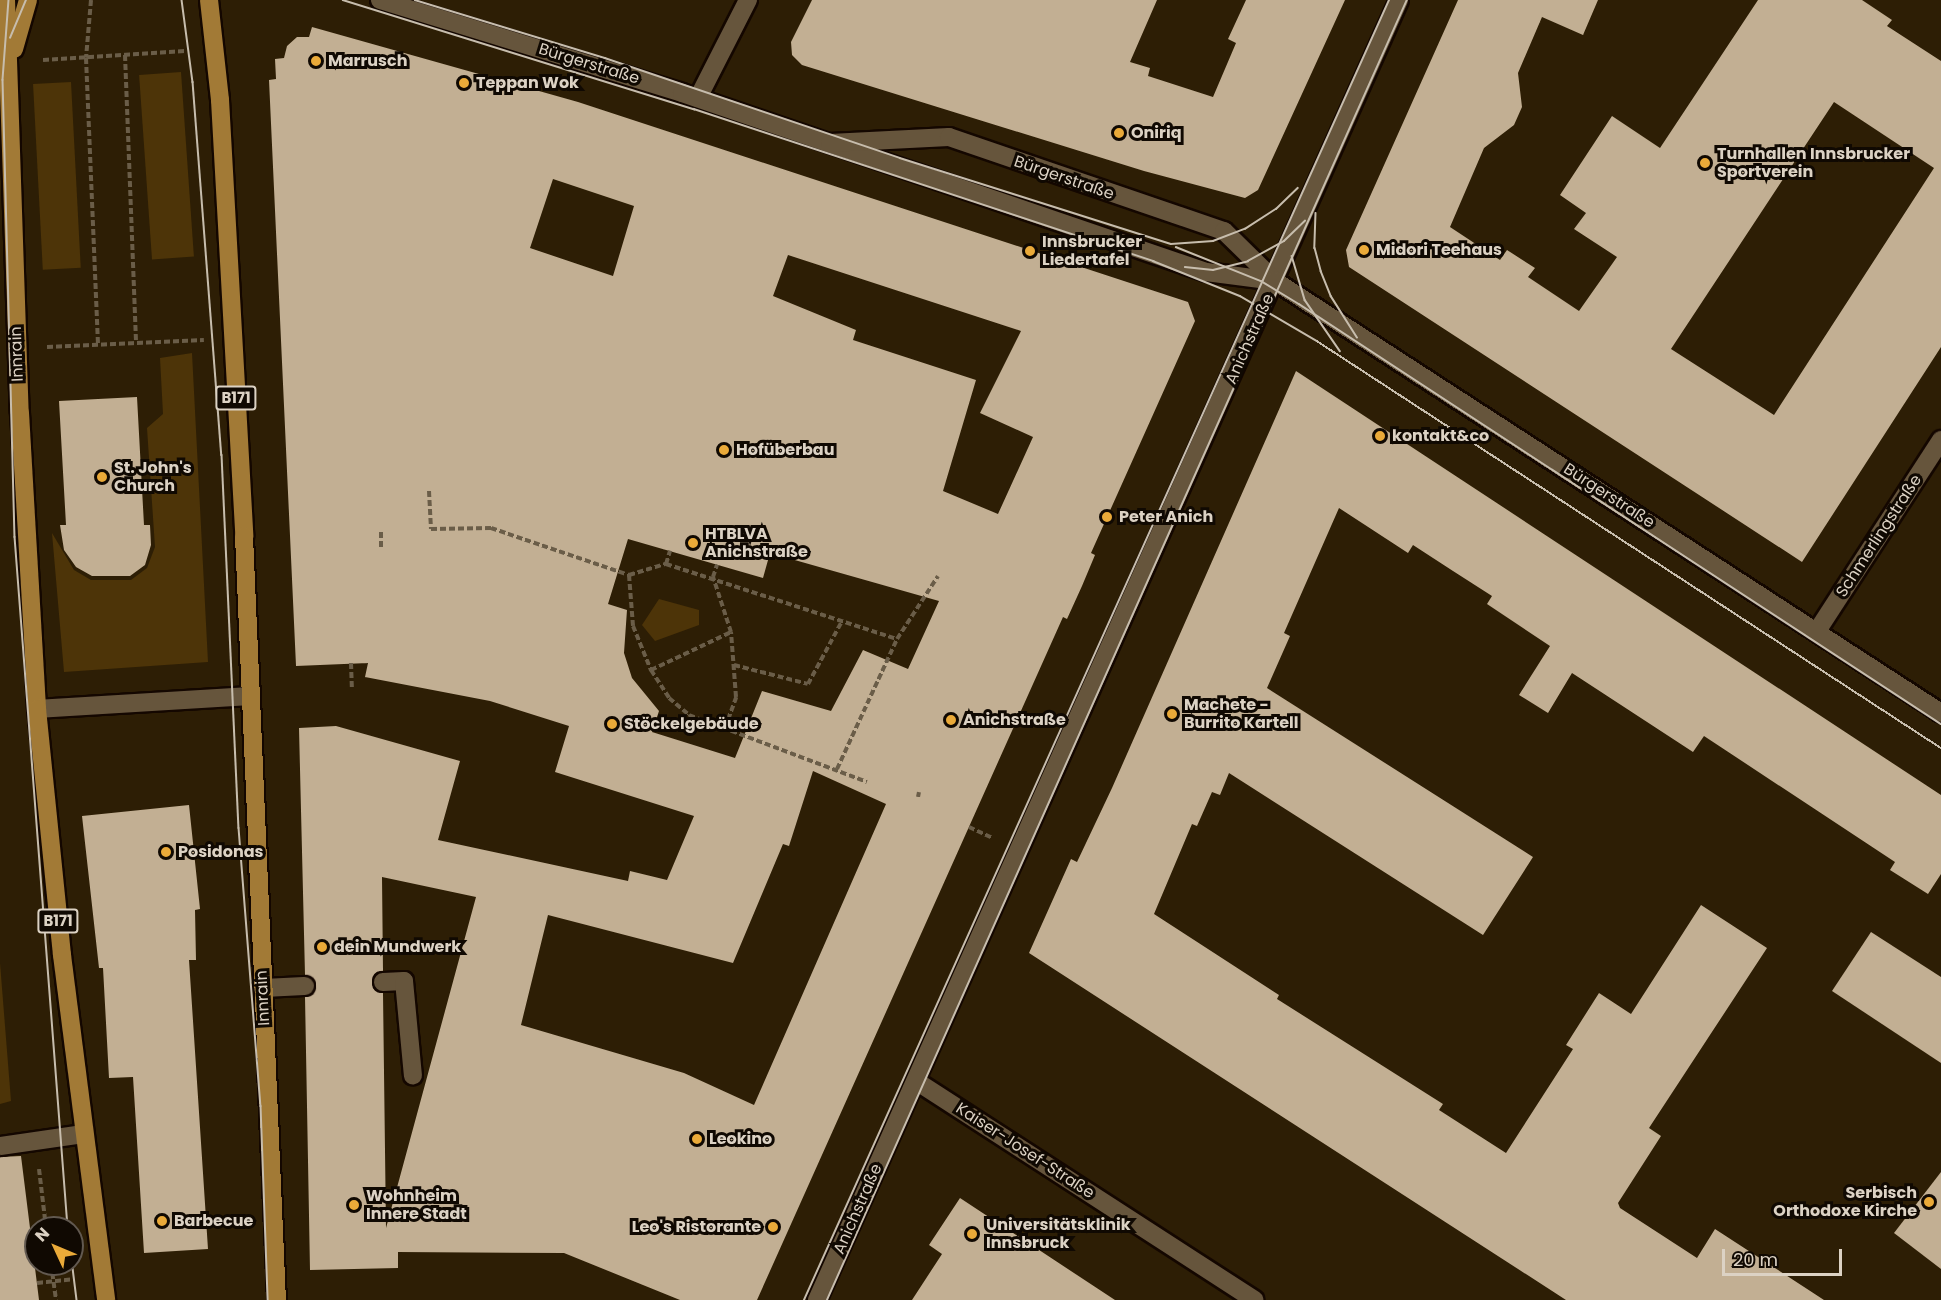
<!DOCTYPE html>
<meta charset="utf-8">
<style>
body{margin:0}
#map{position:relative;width:1941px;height:1300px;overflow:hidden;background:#2d1e05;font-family:Poppins,sans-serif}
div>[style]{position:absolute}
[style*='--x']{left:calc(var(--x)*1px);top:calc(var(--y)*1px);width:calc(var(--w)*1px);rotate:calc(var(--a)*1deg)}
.green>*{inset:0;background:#4d3408;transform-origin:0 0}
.building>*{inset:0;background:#c2af93}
.path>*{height:4px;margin-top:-2px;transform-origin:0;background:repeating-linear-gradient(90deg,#6a5d48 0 6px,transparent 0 9px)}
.roads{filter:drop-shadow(2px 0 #140700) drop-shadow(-2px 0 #140700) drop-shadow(0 2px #140700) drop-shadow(0 -2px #140700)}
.lane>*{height:18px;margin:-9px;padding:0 9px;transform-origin:9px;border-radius:9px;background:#66553c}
.street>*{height:18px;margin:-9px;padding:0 9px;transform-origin:9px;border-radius:9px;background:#66553c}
.secondary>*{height:18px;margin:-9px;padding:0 9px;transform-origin:9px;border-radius:9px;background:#66553c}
.primary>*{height:18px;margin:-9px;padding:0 9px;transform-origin:9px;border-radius:9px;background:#a27a36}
.tram>*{height:1.5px;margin:-0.75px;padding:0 0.75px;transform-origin:0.75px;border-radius:0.75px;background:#c7bdad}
.dots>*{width:16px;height:16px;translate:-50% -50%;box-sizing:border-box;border:3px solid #100902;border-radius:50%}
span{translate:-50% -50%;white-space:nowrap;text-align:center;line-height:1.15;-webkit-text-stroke:6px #100902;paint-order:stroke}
.shield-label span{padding:2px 4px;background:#100902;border:2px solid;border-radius:4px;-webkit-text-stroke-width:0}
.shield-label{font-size:15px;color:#dcd2c4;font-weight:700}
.poi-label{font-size:16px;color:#dcd2c4;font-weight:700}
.left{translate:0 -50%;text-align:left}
.right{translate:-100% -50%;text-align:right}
.street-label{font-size:16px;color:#dcd2c4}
.north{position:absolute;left:24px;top:1216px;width:60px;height:60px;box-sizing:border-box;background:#100902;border:2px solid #625950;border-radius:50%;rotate:314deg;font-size:16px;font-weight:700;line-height:24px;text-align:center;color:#dcd2c4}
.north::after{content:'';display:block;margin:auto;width:21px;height:27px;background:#eaaa39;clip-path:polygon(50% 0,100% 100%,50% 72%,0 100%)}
.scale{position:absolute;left:1722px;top:1249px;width:120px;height:27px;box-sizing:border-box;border:3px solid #dcd2c4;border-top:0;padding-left:8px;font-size:18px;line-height:21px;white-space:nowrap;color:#dcd2c4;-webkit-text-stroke:4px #100902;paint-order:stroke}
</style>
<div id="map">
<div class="green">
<div style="left:181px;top:72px;width:185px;height:42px;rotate:86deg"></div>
<div style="left:71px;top:82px;width:186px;height:38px;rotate:87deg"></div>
<div style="clip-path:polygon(192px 353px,208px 662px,64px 672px,52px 533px,74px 570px,91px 580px,131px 580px,147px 568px,155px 547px,147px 428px,163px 414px,160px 358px)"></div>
<div style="clip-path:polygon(659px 599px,699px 610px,699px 625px,655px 641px,642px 625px)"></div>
<div style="clip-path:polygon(0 963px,11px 1101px,0 1104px)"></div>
</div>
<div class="building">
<div style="clip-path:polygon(812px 0,1157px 0,1130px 62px,1150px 68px,1148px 76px,1213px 97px,1236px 43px,1228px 39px,1246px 0,1345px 0,1258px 190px,1245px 198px,1144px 171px,802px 65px,792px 55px,791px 42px)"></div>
<div style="clip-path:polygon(evenodd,1458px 0,1598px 0,1583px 35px,1542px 17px,1518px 73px,1522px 107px,1514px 125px,1484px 148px,1450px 227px,1500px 260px,1507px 250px,1535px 268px,1528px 277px,1579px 311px,1617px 257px,1574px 229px,1586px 213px,1560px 195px,1612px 116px,1660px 148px,1758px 0,1862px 0,1892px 20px,1887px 26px,1941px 61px,1941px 347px,1802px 562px,1349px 267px,1346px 250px,1458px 0,1834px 102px,1934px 168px,1774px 415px,1671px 349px,1834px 102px)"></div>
<div style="clip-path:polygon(evenodd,312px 27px,578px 102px,1188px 302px,1195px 321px,1091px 553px,1095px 555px,1082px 586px,1067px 619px,1063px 617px,757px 1300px,680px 1300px,564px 1253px,398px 1252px,398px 1268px,310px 1270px,305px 997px,316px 986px,314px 979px,305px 975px,299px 728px,336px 726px,460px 761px,438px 840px,628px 881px,630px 871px,667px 880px,694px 816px,555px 772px,569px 726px,490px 701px,365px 677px,368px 663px,296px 666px,269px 80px,276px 79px,275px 59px,284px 58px,287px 46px,297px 37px,309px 37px,312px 27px,553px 179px,634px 206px,613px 276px,530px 248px,553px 179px,312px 27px,788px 255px,1021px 331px,980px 413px,1033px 437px,998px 514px,943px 491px,976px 380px,853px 340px,856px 330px,773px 296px,788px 255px,312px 27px,628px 539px,763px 578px,770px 553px,939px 601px,908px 669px,863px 650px,831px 711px,762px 691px,735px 758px,652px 732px,659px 711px,632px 678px,624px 653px,627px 610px,608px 604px,628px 539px,312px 27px,813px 771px,886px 804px,754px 1105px,684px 1073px,521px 1025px,548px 915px,733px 963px,783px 844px,789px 846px,813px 771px,312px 27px,382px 877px,476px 897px,386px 1228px,383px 993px,374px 989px,372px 982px,376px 973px,383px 971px,382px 877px)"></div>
<div style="clip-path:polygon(1296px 371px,1941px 795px,1941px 874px,1928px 894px,1890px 870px,1895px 862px,1704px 736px,1693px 752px,1572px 673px,1548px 713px,1519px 695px,1550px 646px,1487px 604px,1492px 596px,1453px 571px,1413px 545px,1408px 553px,1339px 508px,1284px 633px,1290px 636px,1267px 688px,1533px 857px,1483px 935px,1229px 773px,1220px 795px,1212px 792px,1197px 826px,1192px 824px,1154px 914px,1279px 995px,1277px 999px,1443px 1104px,1439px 1110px,1506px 1153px,1573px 1049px,1566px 1045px,1599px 993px,1631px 1014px,1701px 905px,1767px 948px,1649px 1128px,1661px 1136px,1618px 1203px,1620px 1208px,1697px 1258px,1715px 1229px,1824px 1300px,1566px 1300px,1029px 953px,1071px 859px,1077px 862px,1112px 788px)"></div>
<div style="clip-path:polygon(137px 397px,144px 525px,150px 525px,151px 545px,145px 565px,130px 576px,92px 576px,76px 567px,64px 550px,60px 525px,66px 525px,59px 401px)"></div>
<div style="clip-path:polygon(189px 805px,200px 909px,195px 910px,196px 960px,189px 960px,208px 1249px,144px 1253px,133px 1077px,109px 1078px,103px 968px,99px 968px,82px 816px)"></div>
<div style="clip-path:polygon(1871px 932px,1941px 977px,1941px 1063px,1832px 991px)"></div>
<div style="clip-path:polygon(21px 1156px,39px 1300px,0 1300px,0 1157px)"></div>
<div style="clip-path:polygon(1941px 1172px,1941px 1269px,1894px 1233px)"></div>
<div style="clip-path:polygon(960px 1198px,1115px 1300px,912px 1300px,942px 1254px,929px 1245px)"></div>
</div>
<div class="path">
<div style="--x:91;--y:0;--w:58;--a:94.9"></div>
<div style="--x:86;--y:58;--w:287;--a:87.6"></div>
<div style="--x:125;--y:55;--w:287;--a:87.8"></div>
<div style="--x:43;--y:60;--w:142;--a:-3.6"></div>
<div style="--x:47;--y:347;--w:157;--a:-2.6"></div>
<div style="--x:429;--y:491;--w:38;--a:87"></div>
<div style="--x:431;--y:529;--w:60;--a:-1"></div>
<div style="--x:491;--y:528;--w:146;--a:18.8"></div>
<div style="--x:629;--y:575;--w:39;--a:-17"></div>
<div style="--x:666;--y:564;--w:243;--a:18"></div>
<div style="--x:897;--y:639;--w:75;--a:-56.9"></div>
<div style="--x:381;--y:532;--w:17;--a:90"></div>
<div style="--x:666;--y:564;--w:14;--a:-73"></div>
<div style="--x:629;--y:575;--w:51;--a:85.5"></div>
<div style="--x:633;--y:626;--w:48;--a:67.8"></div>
<div style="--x:651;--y:670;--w:33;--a:57"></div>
<div style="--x:669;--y:698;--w:26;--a:40"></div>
<div style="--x:689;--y:715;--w:190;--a:20.6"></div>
<div style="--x:351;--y:663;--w:27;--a:88"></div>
<div style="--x:734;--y:665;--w:76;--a:14.4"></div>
<div style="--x:808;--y:684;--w:72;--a:-61.6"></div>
<div style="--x:651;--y:670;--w:89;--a:-25.4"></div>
<div style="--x:731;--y:632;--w:58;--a:-108.1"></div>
<div style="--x:713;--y:577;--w:13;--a:-72"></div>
<div style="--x:655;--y:722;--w:20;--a:15"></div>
<div style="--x:674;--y:727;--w:19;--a:-39"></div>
<div style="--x:725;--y:728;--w:33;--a:-70"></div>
<div style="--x:736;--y:697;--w:65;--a:-94.4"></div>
<div style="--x:837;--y:769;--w:143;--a:-65.2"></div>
<div style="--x:918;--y:797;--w:5;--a:-79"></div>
<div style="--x:969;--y:827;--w:26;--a:25"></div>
<div style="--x:39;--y:1169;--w:59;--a:83.2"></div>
<div style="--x:51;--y:1264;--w:36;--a:82"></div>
<div style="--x:37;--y:1283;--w:36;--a:-6"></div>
</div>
<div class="roads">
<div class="lane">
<div style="--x:383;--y:982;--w:21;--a:-3"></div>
<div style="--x:404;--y:981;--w:95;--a:84.6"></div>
<div style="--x:263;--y:988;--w:42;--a:-2.7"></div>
</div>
<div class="street">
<div style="--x:698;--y:98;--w:110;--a:-63"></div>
<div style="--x:1817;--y:631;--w:228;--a:-57"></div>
<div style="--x:37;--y:709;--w:213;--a:-3.5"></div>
<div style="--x:916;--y:1081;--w:403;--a:32.9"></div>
<div style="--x:0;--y:1146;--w:84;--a:-8.2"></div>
<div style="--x:817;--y:1300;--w:1424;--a:-65.88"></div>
</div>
<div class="secondary">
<div style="--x:380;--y:0;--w:316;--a:17.1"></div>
<div style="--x:682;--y:93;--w:554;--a:18.86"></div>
<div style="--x:1206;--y:272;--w:70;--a:7.4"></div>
<div style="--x:830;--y:143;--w:119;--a:-2.9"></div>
<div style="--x:949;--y:137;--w:291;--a:18.9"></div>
<div style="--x:1224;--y:231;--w:71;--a:44.4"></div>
<div style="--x:1275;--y:281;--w:794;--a:32.97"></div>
</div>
<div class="primary">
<div style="--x:6;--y:0;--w:413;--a:88.1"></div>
<div style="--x:20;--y:413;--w:296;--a:86.7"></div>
<div style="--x:37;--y:709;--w:247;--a:84.2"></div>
<div style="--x:62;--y:955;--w:348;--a:82.7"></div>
<div style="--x:209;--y:0;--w:101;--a:83.7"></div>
<div style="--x:220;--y:100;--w:437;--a:86.8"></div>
<div style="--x:244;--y:536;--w:765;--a:87.53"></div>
<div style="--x:14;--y:49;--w:51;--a:-74.1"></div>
</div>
</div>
<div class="tram">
<div style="--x:9;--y:0;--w:80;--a:94.3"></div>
<div style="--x:3;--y:80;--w:457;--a:88.5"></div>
<div style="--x:15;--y:537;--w:693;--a:85.61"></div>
<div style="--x:182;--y:0;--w:83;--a:82.4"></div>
<div style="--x:193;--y:82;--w:374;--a:85.6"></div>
<div style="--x:222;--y:455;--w:373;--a:87.4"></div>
<div style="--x:239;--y:828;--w:279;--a:85.5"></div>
<div style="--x:261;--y:1106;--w:194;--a:87.9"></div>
<div style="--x:343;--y:0;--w:368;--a:17.3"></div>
<div style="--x:694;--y:109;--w:484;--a:18.3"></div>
<div style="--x:1153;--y:261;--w:94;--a:21.9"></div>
<div style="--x:1240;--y:296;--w:89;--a:30.3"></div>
<div style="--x:1317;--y:341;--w:745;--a:33.11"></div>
<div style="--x:415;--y:0;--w:199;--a:17"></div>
<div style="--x:605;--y:58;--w:311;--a:18.7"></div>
<div style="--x:900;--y:158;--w:284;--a:17.6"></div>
<div style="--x:1171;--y:244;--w:42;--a:-4.1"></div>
<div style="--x:1213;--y:241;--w:34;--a:-21"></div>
<div style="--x:1245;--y:229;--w:37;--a:-33"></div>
<div style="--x:1276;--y:209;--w:30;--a:-44"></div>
<div style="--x:10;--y:38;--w:41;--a:-67.2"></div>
<div style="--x:1316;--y:213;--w:35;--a:92"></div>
<div style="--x:1315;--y:248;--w:24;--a:75"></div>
<div style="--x:1321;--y:271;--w:27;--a:68"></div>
<div style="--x:1331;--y:296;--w:49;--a:57.6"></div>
<div style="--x:1176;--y:247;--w:92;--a:21.8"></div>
<div style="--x:1261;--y:281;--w:44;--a:31.2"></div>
<div style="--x:1299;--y:304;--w:767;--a:33.19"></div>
<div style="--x:1292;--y:256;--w:46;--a:73.5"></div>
<div style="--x:1305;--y:300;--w:62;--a:55.5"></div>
<div style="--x:1185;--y:267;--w:28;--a:6"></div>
<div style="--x:1213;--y:270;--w:36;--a:-14"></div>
<div style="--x:1248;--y:261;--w:41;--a:-29.1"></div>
<div style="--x:1284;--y:241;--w:29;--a:-44"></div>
<div style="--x:72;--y:1260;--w:40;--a:82.9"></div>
<div style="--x:804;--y:1300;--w:1426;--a:-65.77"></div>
<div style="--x:827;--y:1300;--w:1424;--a:-65.96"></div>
</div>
<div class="dots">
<div style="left:316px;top:61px;background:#eaaa39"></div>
<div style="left:464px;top:83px;background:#eaaa39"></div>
<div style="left:1119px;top:133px;background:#eaaa39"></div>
<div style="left:1705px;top:163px;background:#eaaa39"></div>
<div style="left:1364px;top:250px;background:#eaaa39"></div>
<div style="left:1030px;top:251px;background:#eaaa39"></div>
<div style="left:1380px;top:436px;background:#eaaa39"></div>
<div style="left:724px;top:450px;background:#eaaa39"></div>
<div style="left:102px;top:477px;background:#eaaa39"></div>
<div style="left:1107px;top:517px;background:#eaaa39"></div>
<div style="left:693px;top:543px;background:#eaaa39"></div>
<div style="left:1172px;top:714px;background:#eaaa39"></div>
<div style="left:951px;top:720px;background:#eaaa39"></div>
<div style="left:612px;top:724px;background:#eaaa39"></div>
<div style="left:166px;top:852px;background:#eaaa39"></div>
<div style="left:322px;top:947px;background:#eaaa39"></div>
<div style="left:697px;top:1139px;background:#eaaa39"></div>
<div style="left:1929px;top:1202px;background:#eaaa39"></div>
<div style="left:354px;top:1205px;background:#eaaa39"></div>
<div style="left:162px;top:1221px;background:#eaaa39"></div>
<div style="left:773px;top:1227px;background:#eaaa39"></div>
<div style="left:972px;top:1234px;background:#eaaa39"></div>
</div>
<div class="shield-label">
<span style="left:236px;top:398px">B171</span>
<span style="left:58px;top:921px">B171</span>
</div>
<div class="poi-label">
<span class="left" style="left:328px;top:61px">Marrusch</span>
<span class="left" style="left:476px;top:83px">Teppan Wok</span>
<span class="left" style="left:1131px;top:133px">Oniriq</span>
<span class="left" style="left:1717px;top:163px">Turnhallen Innsbrucker<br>Sportverein</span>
<span class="left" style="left:1042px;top:251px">Innsbrucker<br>Liedertafel</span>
<span class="left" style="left:1376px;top:250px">Midori Teehaus</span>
<span class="left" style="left:1392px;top:436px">kontakt&amp;co</span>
<span class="left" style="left:736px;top:450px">Hofüberbau</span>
<span class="left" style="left:114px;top:477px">St. John's<br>Church</span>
<span class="left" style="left:1119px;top:517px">Peter Anich</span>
<span class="left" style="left:705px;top:543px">HTBLVA<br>Anichstraße</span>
<span class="left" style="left:1184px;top:714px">Machete -<br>Burrito Kartell</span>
<span class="left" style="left:963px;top:720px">Anichstraße</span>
<span class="left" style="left:624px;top:724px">Stöckelgebäude</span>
<span class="left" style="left:178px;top:852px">Posidonas</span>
<span class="left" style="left:334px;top:947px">dein Mundwerk</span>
<span class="left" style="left:709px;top:1139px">Leokino</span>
<span class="right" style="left:1917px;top:1202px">Serbisch<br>Orthodoxe Kirche</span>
<span class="left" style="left:366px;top:1205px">Wohnheim<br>Innere Stadt</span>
<span class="left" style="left:174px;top:1221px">Barbecue</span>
<span class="left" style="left:986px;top:1234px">Universitätsklinik<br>Innsbruck</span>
<span class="right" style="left:761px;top:1227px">Leo's Ristorante</span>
</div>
<div class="street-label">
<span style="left:589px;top:64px;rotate:17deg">Bürgerstraße</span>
<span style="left:1064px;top:178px;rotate:19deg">Bürgerstraße</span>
<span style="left:1250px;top:339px;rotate:-66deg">Anichstraße</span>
<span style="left:17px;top:354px;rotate:-92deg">Innrain</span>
<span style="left:1609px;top:496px;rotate:33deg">Bürgerstraße</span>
<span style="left:1879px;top:536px;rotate:-57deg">Schmerlingstraße</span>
<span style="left:263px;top:998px;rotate:-93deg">Innrain</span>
<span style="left:1025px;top:1151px;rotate:33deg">Kaiser-Josef-Straße</span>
<span style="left:858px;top:1209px;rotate:-66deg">Anichstraße</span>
</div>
<div class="north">N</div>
<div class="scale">20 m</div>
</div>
